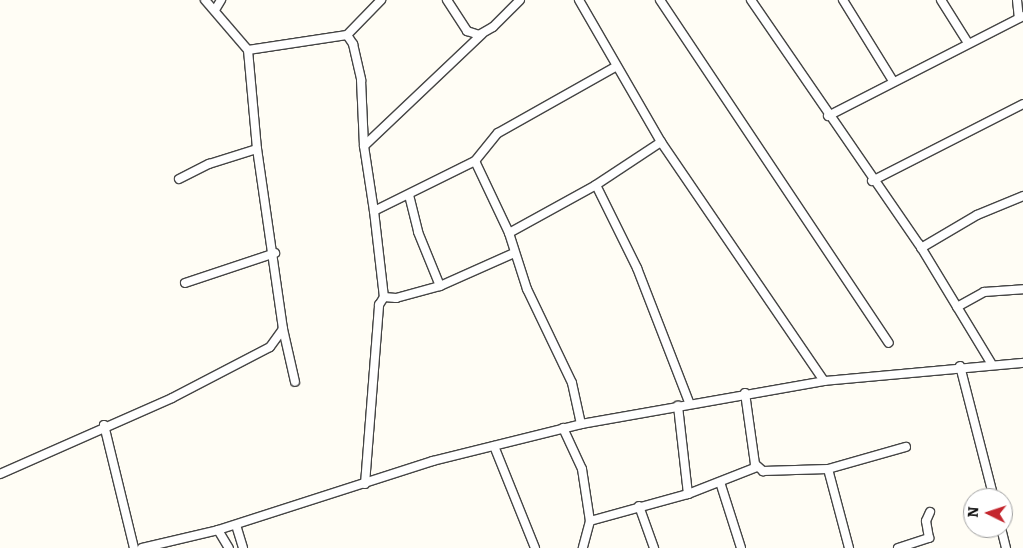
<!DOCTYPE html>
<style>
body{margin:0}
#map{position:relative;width:1023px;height:548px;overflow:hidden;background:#fffdf5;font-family:Bitter,serif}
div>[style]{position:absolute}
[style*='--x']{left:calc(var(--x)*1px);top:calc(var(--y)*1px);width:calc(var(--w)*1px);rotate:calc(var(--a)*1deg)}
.roads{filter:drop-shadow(1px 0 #444) drop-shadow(-1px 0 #444) drop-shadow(0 1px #444) drop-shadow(0 -1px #444)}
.minor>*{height:8px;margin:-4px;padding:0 4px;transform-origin:4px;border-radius:4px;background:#fff}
span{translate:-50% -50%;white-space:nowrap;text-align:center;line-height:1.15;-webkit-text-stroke:5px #fff;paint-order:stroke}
.north{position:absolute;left:963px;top:488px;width:50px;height:50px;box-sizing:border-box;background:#fff;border:1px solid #a0a0a0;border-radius:50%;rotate:274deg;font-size:14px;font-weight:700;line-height:20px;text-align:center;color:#111}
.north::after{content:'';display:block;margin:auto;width:18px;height:22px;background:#c4262e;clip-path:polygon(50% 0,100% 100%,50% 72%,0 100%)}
</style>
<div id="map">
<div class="roads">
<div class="minor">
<div style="--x:447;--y:0;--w:37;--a:57"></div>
<div style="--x:467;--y:31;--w:13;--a:18"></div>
<div style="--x:479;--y:35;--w:16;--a:-30"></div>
<div style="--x:493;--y:27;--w:38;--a:-45"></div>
<div style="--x:579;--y:0;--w:164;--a:60"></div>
<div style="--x:661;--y:142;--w:289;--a:55.7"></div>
<div style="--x:660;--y:0;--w:412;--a:56.3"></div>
<div style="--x:751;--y:0;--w:296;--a:55.5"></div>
<div style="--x:919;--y:244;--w:139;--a:58.8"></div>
<div style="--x:843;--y:0;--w:95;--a:58.3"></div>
<div style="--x:941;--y:0;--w:51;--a:57.9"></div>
<div style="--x:1017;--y:0;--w:18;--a:84"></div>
<div style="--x:215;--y:10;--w:12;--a:-59"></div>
<div style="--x:347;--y:35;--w:11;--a:56"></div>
<div style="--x:353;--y:44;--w:37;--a:77"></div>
<div style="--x:361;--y:80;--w:66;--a:87.4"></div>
<div style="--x:364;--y:146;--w:66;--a:81.3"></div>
<div style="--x:374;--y:211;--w:113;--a:-26.3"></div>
<div style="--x:475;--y:161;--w:36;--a:-51"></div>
<div style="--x:498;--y:133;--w:134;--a:-29.4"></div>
<div style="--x:248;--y:50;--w:100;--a:-8.6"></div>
<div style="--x:347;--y:35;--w:49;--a:-45.8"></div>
<div style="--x:828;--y:116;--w:219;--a:-27.1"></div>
<div style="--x:364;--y:146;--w:163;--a:-43.5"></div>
<div style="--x:475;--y:161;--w:80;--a:64.7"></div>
<div style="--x:509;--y:233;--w:59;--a:72.2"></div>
<div style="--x:527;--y:289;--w:104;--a:64.4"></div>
<div style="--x:572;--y:383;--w:42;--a:77.6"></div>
<div style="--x:179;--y:179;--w:34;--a:-27"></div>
<div style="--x:209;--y:164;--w:50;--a:-17.4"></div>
<div style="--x:872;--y:181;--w:169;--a:-27"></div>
<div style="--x:596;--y:185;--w:93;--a:63.7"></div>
<div style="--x:637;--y:268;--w:144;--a:68.8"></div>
<div style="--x:409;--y:195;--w:38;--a:76"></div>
<div style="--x:418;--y:232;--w:58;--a:67.8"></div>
<div style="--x:374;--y:211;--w:87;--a:83.4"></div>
<div style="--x:509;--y:233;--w:99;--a:-28.9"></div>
<div style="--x:596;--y:185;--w:78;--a:-33.5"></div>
<div style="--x:921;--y:248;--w:65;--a:-30.5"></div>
<div style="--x:977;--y:215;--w:50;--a:-22.4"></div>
<div style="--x:185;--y:283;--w:95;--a:-18.4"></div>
<div style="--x:957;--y:307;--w:31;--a:-29"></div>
<div style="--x:984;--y:292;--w:39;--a:-4"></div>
<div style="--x:283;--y:329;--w:54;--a:77.2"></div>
<div style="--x:960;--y:366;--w:136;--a:75.6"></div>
<div style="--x:745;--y:393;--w:72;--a:82"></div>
<div style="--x:755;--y:464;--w:11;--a:41"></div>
<div style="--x:763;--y:471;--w:65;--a:-1.8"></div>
<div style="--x:828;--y:469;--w:81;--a:-15.8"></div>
<div style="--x:104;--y:425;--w:127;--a:76.3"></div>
<div style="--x:563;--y:428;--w:45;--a:65.1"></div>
<div style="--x:582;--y:469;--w:53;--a:81.3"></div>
<div style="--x:590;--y:521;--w:28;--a:105"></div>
<div style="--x:494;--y:446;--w:110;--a:68.1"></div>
<div style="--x:828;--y:469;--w:82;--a:75.1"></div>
<div style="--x:0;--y:474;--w:188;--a:-23.8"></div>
<div style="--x:172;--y:398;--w:110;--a:-27.5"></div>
<div style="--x:270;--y:347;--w:22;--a:-54"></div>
<div style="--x:283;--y:329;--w:182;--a:-98.2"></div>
<div style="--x:257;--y:149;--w:99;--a:-95.2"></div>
<div style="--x:248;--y:50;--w:66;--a:-130.7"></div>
<div style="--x:720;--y:482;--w:69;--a:72.3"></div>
<div style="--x:365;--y:484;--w:180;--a:-85.5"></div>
<div style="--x:379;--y:305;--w:9;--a:-58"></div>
<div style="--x:384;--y:297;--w:12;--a:5"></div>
<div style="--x:396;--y:298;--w:46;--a:-15.3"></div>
<div style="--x:440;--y:286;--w:79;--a:-24"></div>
<div style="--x:688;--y:494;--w:74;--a:-21.4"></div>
<div style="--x:639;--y:506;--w:45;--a:70.3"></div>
<div style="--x:590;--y:521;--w:102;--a:-15.4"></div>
<div style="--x:688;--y:494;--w:89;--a:-96.5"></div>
<div style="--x:236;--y:525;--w:24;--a:73"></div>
<div style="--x:1001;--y:528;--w:21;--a:76"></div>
<div style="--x:218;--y:530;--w:21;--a:59"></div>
<div style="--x:142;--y:548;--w:78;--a:-13.3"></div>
<div style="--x:218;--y:530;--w:226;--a:-17.8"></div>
<div style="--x:433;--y:461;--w:153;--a:-14"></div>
<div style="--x:581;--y:424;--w:247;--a:-10"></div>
<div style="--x:824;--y:381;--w:200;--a:-5.2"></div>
<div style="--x:898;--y:548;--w:33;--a:-18"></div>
<div style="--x:929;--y:538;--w:17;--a:-100"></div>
<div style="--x:926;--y:521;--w:10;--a:-66"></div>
</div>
</div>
<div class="north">N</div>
</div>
